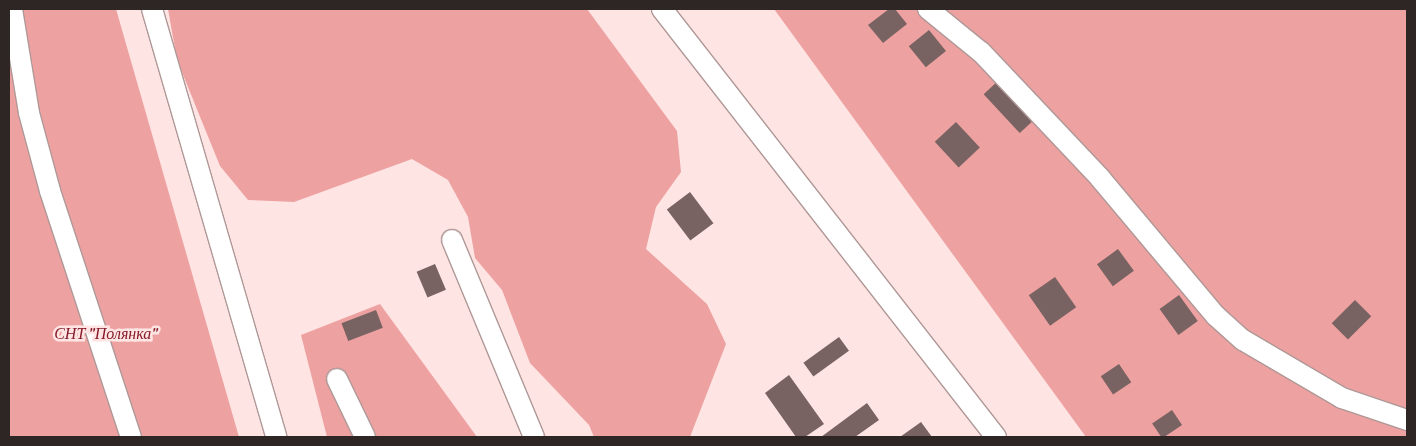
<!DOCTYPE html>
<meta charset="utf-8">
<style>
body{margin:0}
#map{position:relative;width:1416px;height:446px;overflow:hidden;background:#fee5e4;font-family:"Crimson Pro",serif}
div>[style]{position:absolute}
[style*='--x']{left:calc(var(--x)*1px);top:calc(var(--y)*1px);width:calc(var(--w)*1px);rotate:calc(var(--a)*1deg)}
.green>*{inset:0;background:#eda1a0}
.building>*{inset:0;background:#786362;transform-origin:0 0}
.roads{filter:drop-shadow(1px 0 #af9897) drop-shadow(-1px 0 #af9897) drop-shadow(0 1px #af9897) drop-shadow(0 -1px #af9897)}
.minor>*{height:20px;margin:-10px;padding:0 10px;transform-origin:10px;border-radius:10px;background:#fff}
span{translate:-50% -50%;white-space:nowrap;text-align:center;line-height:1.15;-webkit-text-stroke:5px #fee5e4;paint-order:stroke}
.park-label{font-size:16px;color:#881b29;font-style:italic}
.frame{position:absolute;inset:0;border:10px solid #2e2525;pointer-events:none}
</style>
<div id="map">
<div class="green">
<div style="clip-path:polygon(9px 9px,116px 9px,239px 437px,9px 437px)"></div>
<div style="clip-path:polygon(168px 9px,587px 9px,677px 131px,681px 172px,656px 207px,646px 249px,707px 304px,726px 344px,690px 437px,594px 437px,589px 425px,530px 363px,502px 290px,475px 258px,468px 217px,448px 180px,412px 159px,294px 202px,248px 200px,220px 166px,177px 60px)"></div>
<div style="clip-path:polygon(774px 9px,1407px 9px,1407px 437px,1086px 437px)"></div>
<div style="clip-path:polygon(380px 304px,477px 437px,327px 437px,301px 335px)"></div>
</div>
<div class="building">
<div style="clip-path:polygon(889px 9px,895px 9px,907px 24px,883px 43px,868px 25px)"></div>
<div style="left:929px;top:30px;width:27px;height:26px;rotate:51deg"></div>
<div style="left:999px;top:80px;width:53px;height:21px;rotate:47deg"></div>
<div style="left:956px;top:122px;width:35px;height:29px;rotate:47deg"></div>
<div style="left:690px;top:192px;width:39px;height:29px;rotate:53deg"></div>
<div style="left:1118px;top:249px;width:27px;height:26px;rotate:54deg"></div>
<div style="left:435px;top:264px;width:28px;height:20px;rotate:67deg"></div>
<div style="left:1055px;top:277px;width:37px;height:32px;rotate:55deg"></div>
<div style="left:1179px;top:295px;width:32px;height:24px;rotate:54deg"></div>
<div style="left:1355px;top:300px;width:23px;height:33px;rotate:45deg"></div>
<div style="left:376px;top:310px;width:19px;height:37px;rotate:69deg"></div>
<div style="left:839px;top:337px;width:17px;height:44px;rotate:54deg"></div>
<div style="left:1119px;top:364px;width:22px;height:22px;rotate:56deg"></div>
<div style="clip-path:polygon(789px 375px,824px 424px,805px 437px,796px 437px,765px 393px)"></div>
<div style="clip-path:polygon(867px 403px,879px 420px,855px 437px,821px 437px)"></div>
<div style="left:1172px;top:410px;width:18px;height:24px;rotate:56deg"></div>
<div style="clip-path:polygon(921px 422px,932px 437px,900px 437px)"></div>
</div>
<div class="roads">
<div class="minor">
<div style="--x:12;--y:9;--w:105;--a:80.7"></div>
<div style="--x:29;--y:113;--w:81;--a:74.9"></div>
<div style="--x:50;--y:191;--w:259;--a:71.8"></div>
<div style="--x:152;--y:9;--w:446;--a:73.8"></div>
<div style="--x:662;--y:9;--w:543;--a:52.03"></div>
<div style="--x:928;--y:9;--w:68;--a:39.1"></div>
<div style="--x:981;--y:52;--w:173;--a:46.6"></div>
<div style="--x:1100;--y:178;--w:180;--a:50"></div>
<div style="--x:1216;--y:316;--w:36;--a:42"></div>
<div style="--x:1243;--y:340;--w:115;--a:30.4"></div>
<div style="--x:1342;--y:398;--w:69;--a:18.7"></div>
<div style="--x:452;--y:240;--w:213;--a:67.4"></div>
<div style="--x:337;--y:379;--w:64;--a:64.2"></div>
</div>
</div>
<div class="park-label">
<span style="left:106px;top:334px">СНТ "Полянка"</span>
</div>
<div class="frame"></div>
</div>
